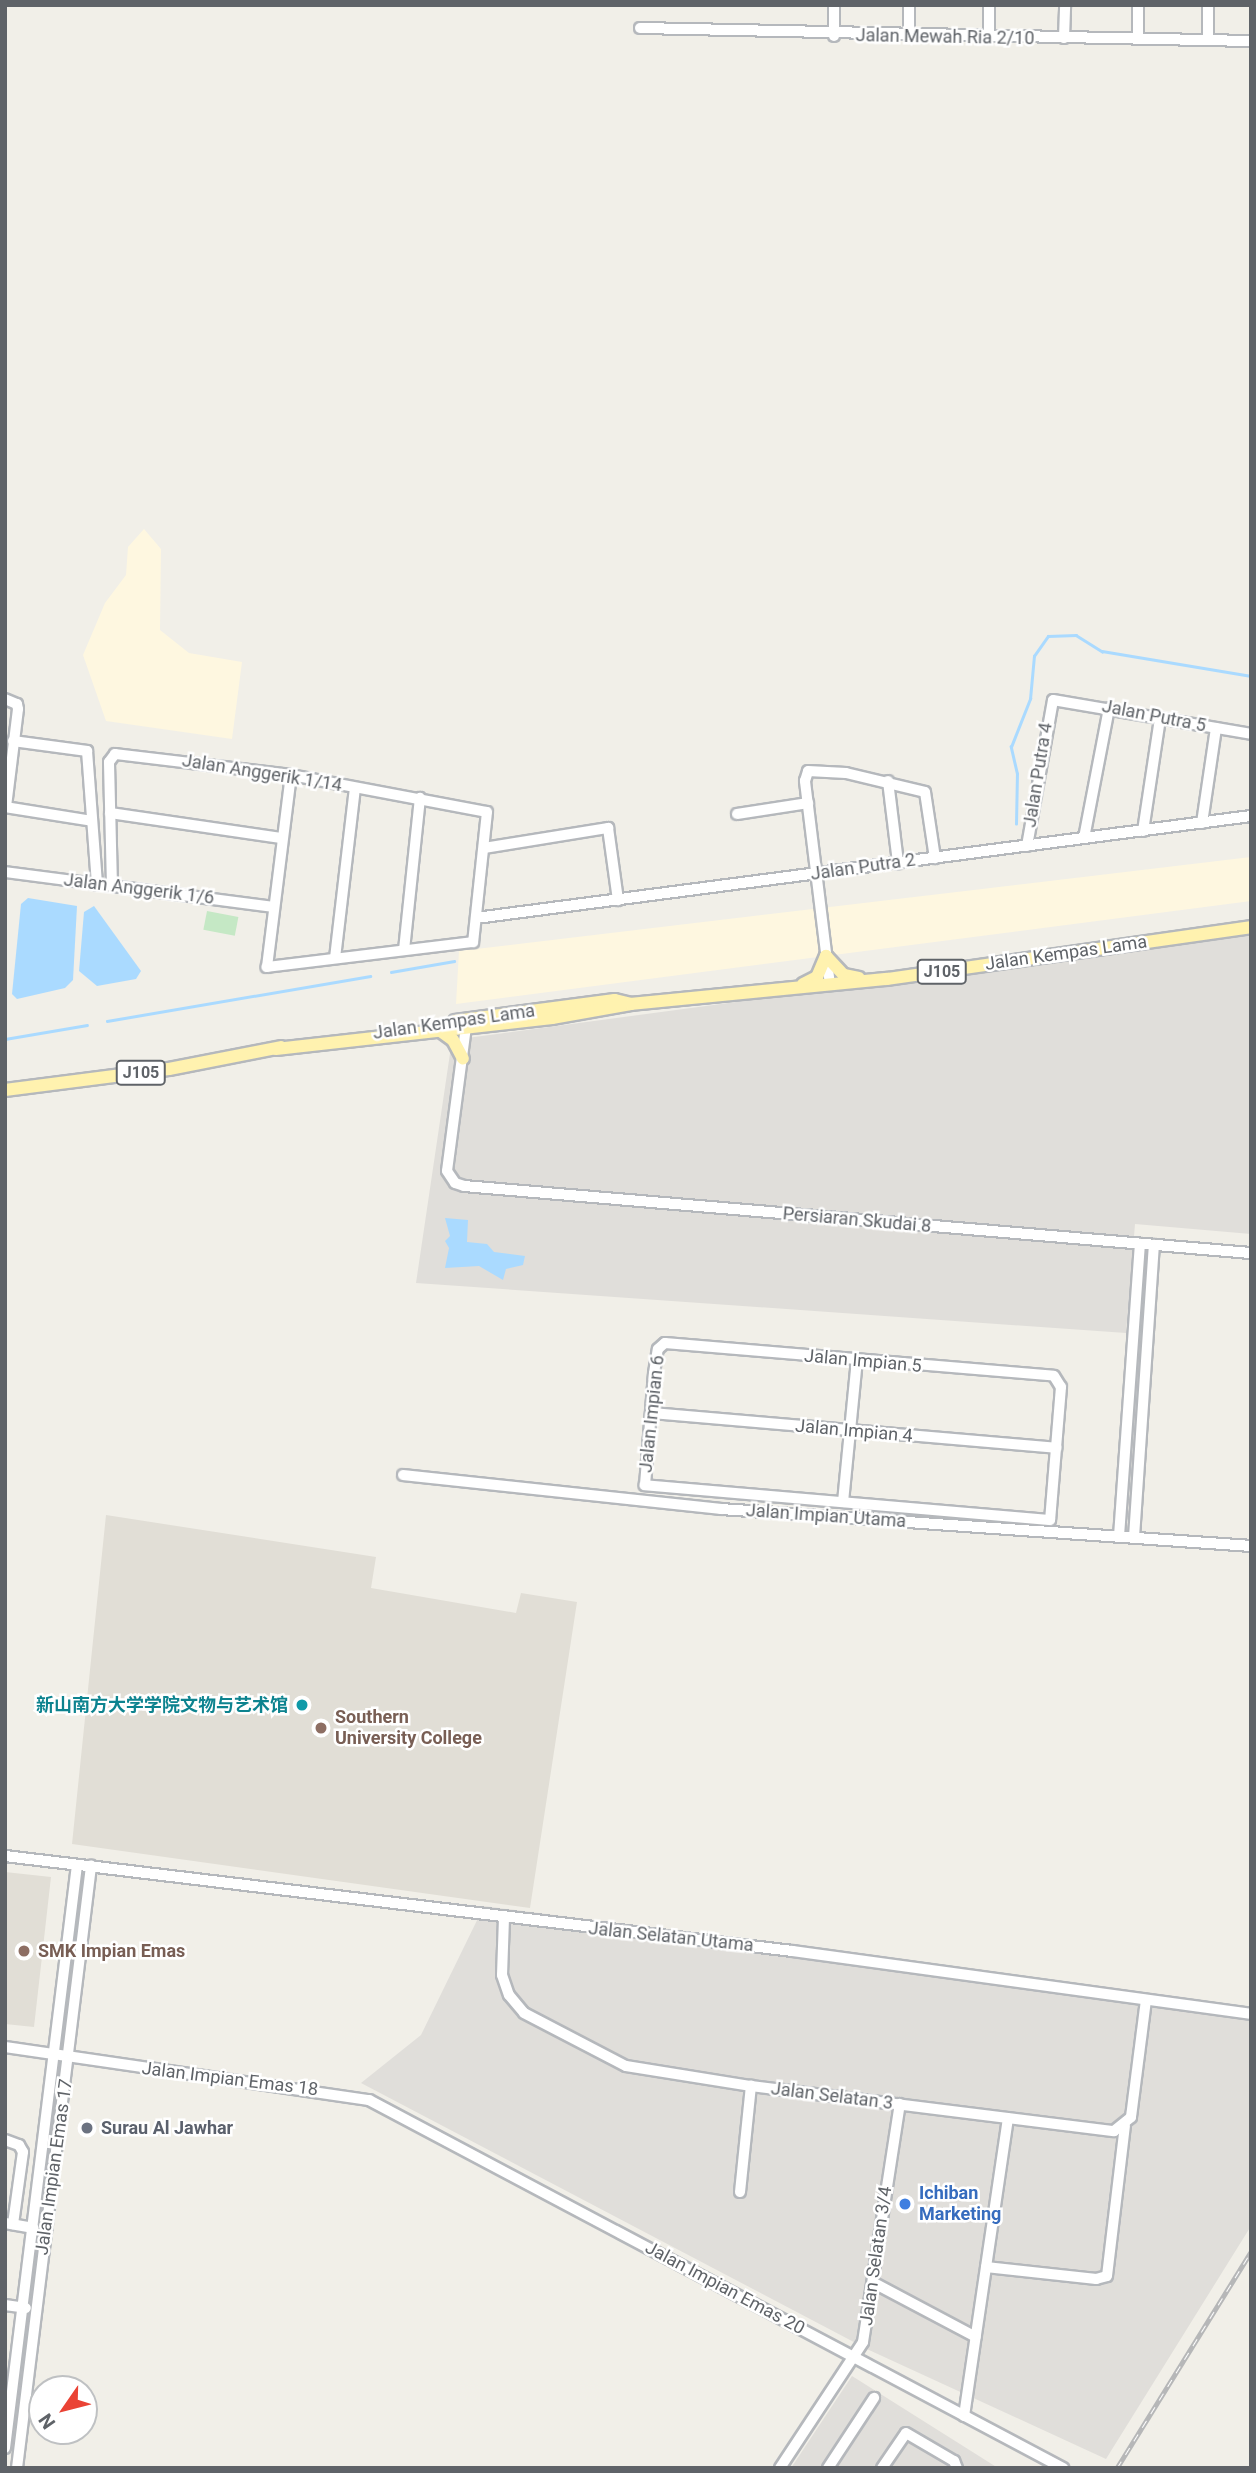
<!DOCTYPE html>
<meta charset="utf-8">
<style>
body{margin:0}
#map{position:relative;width:1256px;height:2473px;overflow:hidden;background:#f1efe8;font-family:Roboto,"Noto Sans SC",sans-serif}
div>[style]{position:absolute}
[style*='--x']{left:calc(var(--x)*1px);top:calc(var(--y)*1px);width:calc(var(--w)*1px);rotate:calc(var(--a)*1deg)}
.commercial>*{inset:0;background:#fef7e0}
.industrial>*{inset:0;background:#e0deda}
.education>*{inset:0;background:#e1ded6}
.green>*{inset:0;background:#c5e8c5;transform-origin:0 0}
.water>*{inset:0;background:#aadaff}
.stream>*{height:2.5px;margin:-1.25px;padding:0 1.25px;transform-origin:1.25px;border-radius:1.25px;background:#aadaff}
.roads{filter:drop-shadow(2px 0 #b5b8bc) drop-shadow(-2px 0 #b5b8bc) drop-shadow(0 2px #b5b8bc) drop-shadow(0 -2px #b5b8bc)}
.minor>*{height:10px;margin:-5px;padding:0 5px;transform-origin:5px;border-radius:5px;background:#fff}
.major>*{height:12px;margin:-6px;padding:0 6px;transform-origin:6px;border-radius:6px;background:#fff2af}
.rail>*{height:5px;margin-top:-2.5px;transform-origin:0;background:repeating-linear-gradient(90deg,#fff 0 8px,#b6b7b8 0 16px);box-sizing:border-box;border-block:2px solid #b6b7b8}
.dots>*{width:19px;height:19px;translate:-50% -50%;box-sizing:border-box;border:4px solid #fff;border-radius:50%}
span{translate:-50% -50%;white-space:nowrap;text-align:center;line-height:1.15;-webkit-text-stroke:5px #fff;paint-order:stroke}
.shield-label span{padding:2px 5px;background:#fff;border:2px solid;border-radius:5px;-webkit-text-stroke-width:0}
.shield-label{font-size:16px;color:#5f6368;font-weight:700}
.street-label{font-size:18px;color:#5f6368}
.culture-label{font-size:18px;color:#0d838f;font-weight:700}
.right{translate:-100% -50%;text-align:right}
.education-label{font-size:18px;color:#785e54;font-weight:700}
.left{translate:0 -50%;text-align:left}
.worship-label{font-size:18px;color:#5b616d;font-weight:700}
.shop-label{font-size:18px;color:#366cbe;font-weight:700}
.frame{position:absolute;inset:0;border:7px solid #5f6368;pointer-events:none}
.north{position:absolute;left:28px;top:2375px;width:70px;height:70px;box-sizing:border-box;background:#fff;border:2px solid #bfc1c3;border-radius:50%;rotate:235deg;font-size:19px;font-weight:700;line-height:28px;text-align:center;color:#5f6368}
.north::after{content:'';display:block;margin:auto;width:24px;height:32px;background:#ea4335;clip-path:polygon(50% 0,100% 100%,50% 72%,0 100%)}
</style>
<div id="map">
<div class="commercial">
<div style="clip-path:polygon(144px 529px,161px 549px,160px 630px,189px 653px,242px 662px,232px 739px,106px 721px,83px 655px,105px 603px,126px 575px,128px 547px)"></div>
<div style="clip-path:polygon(1251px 857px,1251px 901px,456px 1004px,459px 951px)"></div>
</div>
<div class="industrial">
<div style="clip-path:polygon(1251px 933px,1251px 1234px,1135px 1224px,1126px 1333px,416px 1283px,452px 1040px)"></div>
<div style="clip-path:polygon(484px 1906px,792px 1946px,1251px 2017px,1251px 2226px,1106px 2459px,869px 2350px,361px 2083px,421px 2035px)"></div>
<div style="clip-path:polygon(852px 2376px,998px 2468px,791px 2468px)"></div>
</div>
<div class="education">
<div style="clip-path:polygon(106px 1515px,376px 1557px,371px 1588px,516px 1613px,521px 1593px,577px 1602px,530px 1908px,72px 1844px)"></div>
<div style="clip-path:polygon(5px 1872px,51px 1877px,34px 2027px,5px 2024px)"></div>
</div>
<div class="green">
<div style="left:207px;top:911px;width:32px;height:19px;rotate:11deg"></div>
</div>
<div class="water">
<div style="clip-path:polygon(28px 898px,77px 906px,73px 980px,65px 988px,17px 999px,12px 994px,21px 904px)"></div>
<div style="clip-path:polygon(94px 906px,141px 971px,136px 979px,97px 986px,79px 971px,84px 912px)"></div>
<div style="clip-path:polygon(445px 1218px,468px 1220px,467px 1242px,487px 1244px,494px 1252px,525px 1256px,523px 1265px,506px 1269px,503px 1280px,479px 1266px,445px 1268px,449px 1248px,445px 1241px,450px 1236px)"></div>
</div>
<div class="stream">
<div style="--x:1016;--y:824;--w:50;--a:-88.9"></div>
<div style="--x:1017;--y:774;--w:28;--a:-103"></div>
<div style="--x:1011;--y:747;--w:52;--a:-68.4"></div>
<div style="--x:1030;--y:699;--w:43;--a:-84.7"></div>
<div style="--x:1034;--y:656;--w:24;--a:-55"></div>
<div style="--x:1048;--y:636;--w:28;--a:-2"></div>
<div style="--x:1076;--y:635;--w:31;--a:32"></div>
<div style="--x:1102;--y:651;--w:151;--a:9.5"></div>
<div style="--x:391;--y:972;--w:64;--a:-9.9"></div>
<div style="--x:107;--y:1021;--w:267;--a:-9.7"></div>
<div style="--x:5;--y:1039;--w:83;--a:-9.7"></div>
</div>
<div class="roads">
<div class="minor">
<div style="--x:1208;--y:5;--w:33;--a:90"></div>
<div style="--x:640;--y:28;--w:611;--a:1.22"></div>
<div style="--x:834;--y:36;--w:31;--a:-90"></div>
<div style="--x:909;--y:36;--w:31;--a:-90"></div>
<div style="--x:1138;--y:36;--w:31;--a:-90"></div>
<div style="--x:989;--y:37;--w:32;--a:-90"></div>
<div style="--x:1064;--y:38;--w:33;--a:-88"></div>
<div style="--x:5;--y:699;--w:13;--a:23"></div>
<div style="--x:17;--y:704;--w:5;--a:79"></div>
<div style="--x:18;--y:709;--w:99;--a:97"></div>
<div style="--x:13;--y:741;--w:75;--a:7.7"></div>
<div style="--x:87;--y:751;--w:134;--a:85.7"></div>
<div style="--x:888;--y:781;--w:83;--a:83"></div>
<div style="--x:5;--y:807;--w:88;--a:9.1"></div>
<div style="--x:110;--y:813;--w:173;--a:8.3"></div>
<div style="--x:737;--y:814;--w:72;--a:-8.8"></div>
<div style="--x:1202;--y:823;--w:96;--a:-81.6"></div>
<div style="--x:1143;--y:831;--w:114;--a:-81.4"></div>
<div style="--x:1084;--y:838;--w:132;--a:-79.1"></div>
<div style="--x:1027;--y:846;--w:148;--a:-79.9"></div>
<div style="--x:1053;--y:700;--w:201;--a:9.7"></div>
<div style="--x:484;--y:848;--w:126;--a:-9.2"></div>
<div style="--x:608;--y:828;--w:73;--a:82.1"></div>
<div style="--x:5;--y:872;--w:270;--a:7.4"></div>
<div style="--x:112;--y:886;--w:124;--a:-91.4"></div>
<div style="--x:109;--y:762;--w:10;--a:-53"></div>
<div style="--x:115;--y:754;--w:177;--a:6.8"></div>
<div style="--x:291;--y:775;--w:199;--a:10.7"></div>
<div style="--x:487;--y:812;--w:131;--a:96.1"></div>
<div style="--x:473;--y:942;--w:208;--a:173.1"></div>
<div style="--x:267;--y:967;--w:193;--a:-82.9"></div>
<div style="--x:476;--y:918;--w:782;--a:-7.5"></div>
<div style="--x:404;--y:950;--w:153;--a:-84"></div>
<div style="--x:335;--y:958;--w:171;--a:-83.3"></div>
<div style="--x:830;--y:985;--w:206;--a:-97"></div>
<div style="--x:805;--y:781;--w:10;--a:-73"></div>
<div style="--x:808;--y:771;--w:38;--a:3"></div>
<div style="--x:846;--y:773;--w:81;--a:13.5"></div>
<div style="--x:925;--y:792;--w:67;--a:81.4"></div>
<div style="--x:467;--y:1019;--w:153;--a:97.5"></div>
<div style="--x:447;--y:1171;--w:14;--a:56"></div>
<div style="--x:455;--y:1183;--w:9;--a:18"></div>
<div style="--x:464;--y:1186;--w:790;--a:4.87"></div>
<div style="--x:665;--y:1343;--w:390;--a:4.8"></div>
<div style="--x:1054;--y:1376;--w:13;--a:58"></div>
<div style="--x:1061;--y:1387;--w:133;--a:94.7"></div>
<div style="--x:1050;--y:1520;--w:407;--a:-175.1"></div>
<div style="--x:645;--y:1485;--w:112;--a:-85.4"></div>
<div style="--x:654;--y:1373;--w:24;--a:-81"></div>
<div style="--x:658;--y:1349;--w:9;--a:-41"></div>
<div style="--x:651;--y:1413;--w:407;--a:4.9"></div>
<div style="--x:403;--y:1475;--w:320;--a:6.1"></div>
<div style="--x:721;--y:1509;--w:531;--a:3.99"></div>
<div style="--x:843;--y:1502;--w:143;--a:-84.4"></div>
<div style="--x:1119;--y:1536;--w:293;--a:-85.9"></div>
<div style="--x:1134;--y:1537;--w:293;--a:-86.1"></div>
<div style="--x:5;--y:1856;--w:793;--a:6.88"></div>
<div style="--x:792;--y:1951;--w:463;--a:7.8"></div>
<div style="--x:504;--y:1918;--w:57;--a:92"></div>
<div style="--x:502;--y:1975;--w:21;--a:71"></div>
<div style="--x:509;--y:1995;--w:23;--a:50"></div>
<div style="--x:524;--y:2013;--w:115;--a:27.5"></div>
<div style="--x:626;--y:2066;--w:127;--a:9.1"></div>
<div style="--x:751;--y:2086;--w:366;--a:7.1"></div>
<div style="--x:1114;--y:2131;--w:22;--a:-39"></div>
<div style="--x:1131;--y:2117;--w:118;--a:-82.7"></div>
<div style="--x:5;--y:2047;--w:368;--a:8.3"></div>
<div style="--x:369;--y:2100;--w:786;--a:27.94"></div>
<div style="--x:5;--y:2140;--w:15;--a:20"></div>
<div style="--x:19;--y:2145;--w:8;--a:60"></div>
<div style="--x:23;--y:2152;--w:73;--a:97.9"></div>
<div style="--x:740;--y:2192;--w:107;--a:-84.1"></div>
<div style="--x:5;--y:2223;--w:29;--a:10"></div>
<div style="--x:986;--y:2267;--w:111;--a:6.2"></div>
<div style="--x:1096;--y:2279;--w:11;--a:-15"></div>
<div style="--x:1107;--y:2276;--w:151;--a:-83.2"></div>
<div style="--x:874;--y:2283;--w:115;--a:27.9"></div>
<div style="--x:5;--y:2305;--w:21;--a:8"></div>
<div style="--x:964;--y:2416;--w:301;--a:-81.6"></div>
<div style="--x:5;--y:2448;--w:587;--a:-82.96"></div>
<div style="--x:17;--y:2468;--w:607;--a:-82.99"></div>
<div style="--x:780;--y:2468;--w:151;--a:-56.6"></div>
<div style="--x:863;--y:2342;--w:241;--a:-81.2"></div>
<div style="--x:828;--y:2468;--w:84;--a:-56.7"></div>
<div style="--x:882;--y:2468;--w:42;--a:-55.6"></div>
<div style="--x:906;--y:2433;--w:56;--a:30.3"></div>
<div style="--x:954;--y:2461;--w:8;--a:67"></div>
</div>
<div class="major">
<div style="--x:826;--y:956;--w:26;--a:47"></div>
<div style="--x:844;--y:975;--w:15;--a:11"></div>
<div style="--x:803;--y:984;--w:16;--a:-27"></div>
<div style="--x:817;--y:977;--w:23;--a:-67"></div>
<div style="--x:455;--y:1021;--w:161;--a:-7.5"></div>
<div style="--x:615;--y:1000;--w:16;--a:14"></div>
<div style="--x:439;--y:1030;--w:17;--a:36"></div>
<div style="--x:453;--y:1040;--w:21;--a:62"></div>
<div style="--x:276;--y:1049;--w:278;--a:-6.4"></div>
<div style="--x:552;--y:1018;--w:80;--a:-10"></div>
<div style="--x:631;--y:1004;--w:257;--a:-5.6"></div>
<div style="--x:887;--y:979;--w:368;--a:-8.1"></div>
<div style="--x:5;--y:1090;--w:165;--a:-7.3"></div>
<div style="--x:169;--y:1069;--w:114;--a:-11.1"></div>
</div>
</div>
<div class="rail">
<div style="--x:1117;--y:2468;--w:254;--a:-58.2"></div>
</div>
<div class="dots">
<div style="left:302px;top:1705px;background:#0f9aa8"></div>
<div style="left:321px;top:1728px;background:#8d6e63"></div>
<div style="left:24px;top:1951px;background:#8d6e63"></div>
<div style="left:87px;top:2128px;background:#6b7280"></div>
<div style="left:905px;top:2204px;background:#3f7fe0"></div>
</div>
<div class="shield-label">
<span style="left:942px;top:972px">J105</span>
<span style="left:141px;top:1073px">J105</span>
</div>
<div class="street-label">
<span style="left:945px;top:37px;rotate:1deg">Jalan Mewah Ria 2/10</span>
<span style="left:1154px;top:716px;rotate:11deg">Jalan Putra 5</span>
<span style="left:262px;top:773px;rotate:9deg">Jalan Anggerik 1/14</span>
<span style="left:1038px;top:775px;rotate:-81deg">Jalan Putra 4</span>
<span style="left:863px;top:867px;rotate:-8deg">Jalan Putra 2</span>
<span style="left:139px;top:889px;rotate:7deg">Jalan Anggerik 1/6</span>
<span style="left:1066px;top:953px;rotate:-8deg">Jalan Kempas Lama</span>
<span style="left:454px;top:1022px;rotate:-8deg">Jalan Kempas Lama</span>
<span style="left:857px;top:1220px;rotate:5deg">Persiaran Skudai 8</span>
<span style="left:863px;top:1361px;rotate:5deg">Jalan Impian 5</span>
<span style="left:652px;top:1414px;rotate:-84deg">Jalan Impian 6</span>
<span style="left:854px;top:1431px;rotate:5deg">Jalan Impian 4</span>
<span style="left:826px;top:1516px;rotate:4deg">Jalan Impian Utama</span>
<span style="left:671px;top:1937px;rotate:6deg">Jalan Selatan Utama</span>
<span style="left:230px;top:2079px;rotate:7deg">Jalan Impian Emas 18</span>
<span style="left:832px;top:2096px;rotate:7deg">Jalan Selatan 3</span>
<span style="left:54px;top:2167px;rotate:-82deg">Jalan Impian Emas 17</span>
<span style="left:876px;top:2256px;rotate:-82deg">Jalan Selatan 3/4</span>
<span style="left:725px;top:2288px;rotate:28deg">Jalan Impian Emas 20</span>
</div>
<div class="culture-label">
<span class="right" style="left:288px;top:1705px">新山南方大学学院文物与艺术馆</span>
</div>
<div class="education-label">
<span class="left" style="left:335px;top:1728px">Southern<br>University College</span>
<span class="left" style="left:38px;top:1951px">SMK Impian Emas</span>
</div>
<div class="worship-label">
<span class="left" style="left:101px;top:2128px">Surau Al Jawhar</span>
</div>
<div class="shop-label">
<span class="left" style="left:919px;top:2204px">Ichiban<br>Marketing</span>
</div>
<div class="frame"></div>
<div class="north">N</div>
</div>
